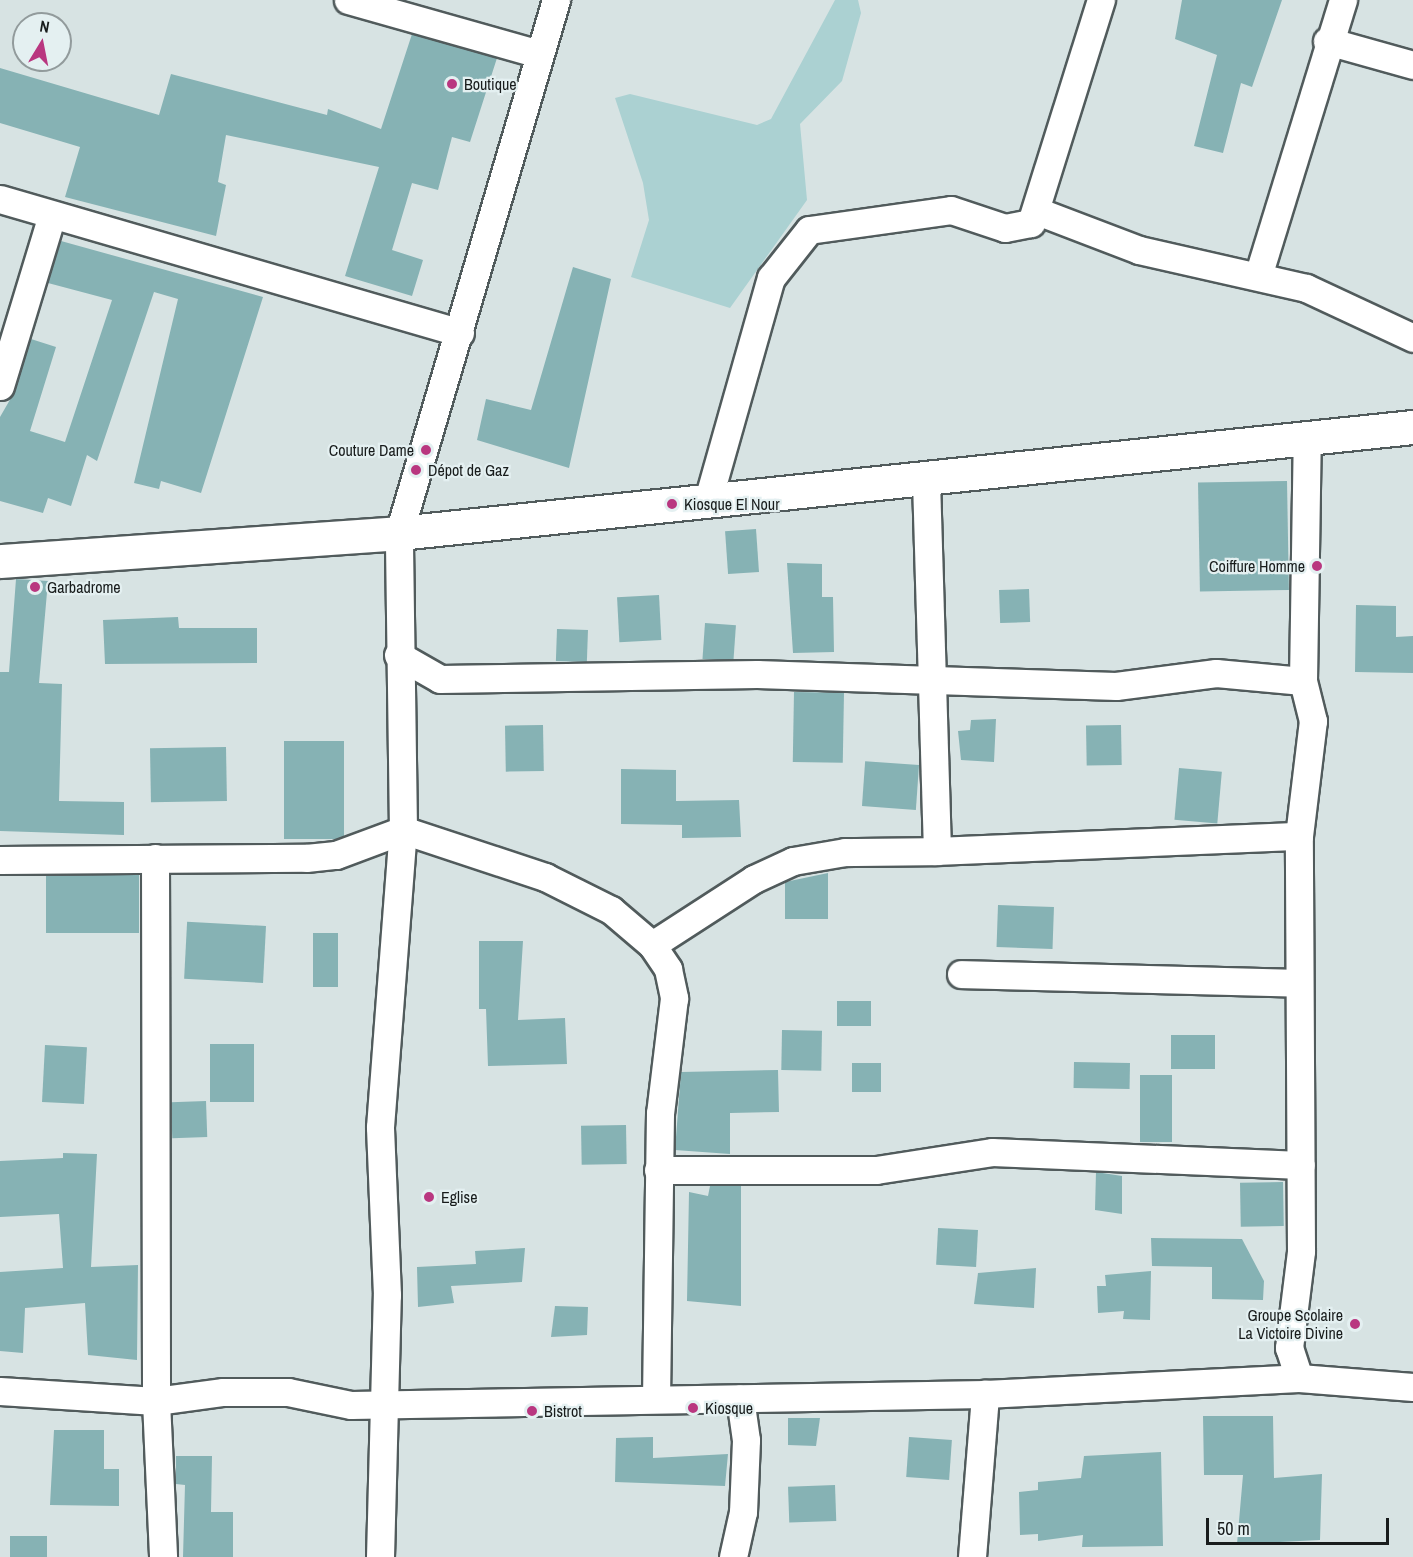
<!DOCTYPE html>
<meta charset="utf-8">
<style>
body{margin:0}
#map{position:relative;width:1413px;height:1557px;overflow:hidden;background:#d7e3e3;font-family:"Archivo Narrow",sans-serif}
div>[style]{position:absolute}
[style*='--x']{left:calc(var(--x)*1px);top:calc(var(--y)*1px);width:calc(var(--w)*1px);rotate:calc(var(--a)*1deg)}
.green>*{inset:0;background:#abd1d2}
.building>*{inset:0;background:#86b2b4;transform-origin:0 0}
.roads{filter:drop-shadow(2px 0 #515b5c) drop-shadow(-2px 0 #515b5c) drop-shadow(0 2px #515b5c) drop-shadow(0 -2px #515b5c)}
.minor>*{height:27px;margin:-13.5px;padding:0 13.5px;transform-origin:13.5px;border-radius:13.5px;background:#fff}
.tertiary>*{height:33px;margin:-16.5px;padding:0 16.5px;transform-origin:16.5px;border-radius:16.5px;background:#fff}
.dots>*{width:16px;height:16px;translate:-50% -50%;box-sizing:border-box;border:3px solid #e4f0f1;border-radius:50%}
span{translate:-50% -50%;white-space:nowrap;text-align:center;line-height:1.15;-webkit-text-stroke:4.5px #e4f0f1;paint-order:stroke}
.poi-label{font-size:16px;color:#181c1c}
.left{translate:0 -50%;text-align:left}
.right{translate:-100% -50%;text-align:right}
.north{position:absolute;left:12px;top:12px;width:60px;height:60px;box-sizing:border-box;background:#e4f0f1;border:2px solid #929b9c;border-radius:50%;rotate:10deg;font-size:16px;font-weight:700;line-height:24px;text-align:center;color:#181c1c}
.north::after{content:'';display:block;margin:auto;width:21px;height:27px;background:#b93780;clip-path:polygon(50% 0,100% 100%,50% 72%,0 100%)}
.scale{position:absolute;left:1206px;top:1518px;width:183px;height:27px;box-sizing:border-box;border:3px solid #181c1c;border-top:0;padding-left:8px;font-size:18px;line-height:21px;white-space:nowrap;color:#181c1c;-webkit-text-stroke:4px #e4f0f1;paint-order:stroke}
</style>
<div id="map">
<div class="green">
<div style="clip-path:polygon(835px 0,858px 0,861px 13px,842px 81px,800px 124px,807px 200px,730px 308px,631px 277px,649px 220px,643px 183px,615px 98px,630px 94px,757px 125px,771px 119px)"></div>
</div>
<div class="building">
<div style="clip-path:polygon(1182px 0,1282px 0,1252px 87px,1241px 83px,1223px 153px,1194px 146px,1217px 55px,1175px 39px)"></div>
<div style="clip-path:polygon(412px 34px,497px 58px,470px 142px,452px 137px,438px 190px,412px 183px,392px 250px,423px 260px,412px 296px,345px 276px,379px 167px,226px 135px,218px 182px,226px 185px,216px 236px,65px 197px,80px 147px,0 123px,0 68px,159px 115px,171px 74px,327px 115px,328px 109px,381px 129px)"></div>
<div style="clip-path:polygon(61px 241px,263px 297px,201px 493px,161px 481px,159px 489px,134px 483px,178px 299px,154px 292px,97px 461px,87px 455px,71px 506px,48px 498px,43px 513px,0 501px,0 417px,15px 391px,31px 339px,56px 347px,30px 431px,65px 442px,112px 300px,48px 283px)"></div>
<div style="clip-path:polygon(573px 267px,611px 279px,569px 468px,477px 440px,486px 399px,531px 410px)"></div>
<div style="left:1287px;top:481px;width:109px;height:89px;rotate:89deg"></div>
<div style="left:756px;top:529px;width:43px;height:31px;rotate:86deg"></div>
<div style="clip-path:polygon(787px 563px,822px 564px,822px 597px,833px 597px,834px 652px,793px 653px)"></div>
<div style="clip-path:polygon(16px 579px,48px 581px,39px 683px,62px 684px,59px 801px,124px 802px,124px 835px,0 831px,0 672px,9px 672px)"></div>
<div style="left:1029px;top:589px;width:33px;height:30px;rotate:88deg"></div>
<div style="left:659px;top:595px;width:45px;height:42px;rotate:87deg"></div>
<div style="clip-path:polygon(1356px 605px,1396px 606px,1396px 637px,1413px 636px,1413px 673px,1355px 672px)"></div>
<div style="clip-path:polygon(178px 617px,179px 628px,257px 628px,257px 663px,105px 664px,103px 620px)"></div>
<div style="left:705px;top:623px;width:31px;height:36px;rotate:4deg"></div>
<div style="left:557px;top:629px;width:31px;height:32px;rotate:2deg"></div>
<div style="left:794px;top:692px;width:50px;height:70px;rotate:1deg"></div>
<div style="clip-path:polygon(996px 719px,994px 762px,961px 760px,958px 731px,970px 730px,971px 720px)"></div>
<div style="left:543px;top:725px;width:46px;height:38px;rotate:89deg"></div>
<div style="left:1121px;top:725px;width:40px;height:35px;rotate:89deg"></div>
<div style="left:284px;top:741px;width:60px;height:98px"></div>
<div style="left:226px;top:747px;width:54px;height:76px;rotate:89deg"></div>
<div style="left:919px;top:765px;width:45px;height:54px;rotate:94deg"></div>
<div style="left:1179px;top:768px;width:43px;height:52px;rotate:5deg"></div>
<div style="clip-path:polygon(621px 769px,676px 770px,676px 801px,739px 800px,741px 837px,682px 838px,682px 825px,621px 824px)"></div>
<div style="clip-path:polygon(828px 873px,828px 919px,785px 919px,785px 882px)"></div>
<div style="left:46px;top:875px;width:93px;height:58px"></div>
<div style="left:998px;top:905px;width:56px;height:42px;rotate:2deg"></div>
<div style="left:266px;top:926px;width:57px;height:79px;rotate:93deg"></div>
<div style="left:313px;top:933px;width:25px;height:54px"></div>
<div style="clip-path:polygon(479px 941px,523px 941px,518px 1020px,565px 1018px,567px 1064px,488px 1066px,486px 1009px,479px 1009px)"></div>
<div style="left:837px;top:1001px;width:34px;height:25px"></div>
<div style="left:782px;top:1030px;width:40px;height:40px;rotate:1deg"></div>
<div style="left:1215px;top:1035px;width:34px;height:44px;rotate:90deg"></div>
<div style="left:210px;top:1044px;width:44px;height:58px"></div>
<div style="left:45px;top:1045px;width:42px;height:57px;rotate:3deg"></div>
<div style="left:1074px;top:1062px;width:56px;height:26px;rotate:1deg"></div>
<div style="left:881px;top:1063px;width:29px;height:29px;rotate:90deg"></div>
<div style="clip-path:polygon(778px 1070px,779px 1112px,730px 1113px,730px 1154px,675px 1150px,681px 1072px)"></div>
<div style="left:1140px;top:1075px;width:32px;height:67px"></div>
<div style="left:206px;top:1101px;width:36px;height:35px;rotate:88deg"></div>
<div style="left:626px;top:1125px;width:39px;height:45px;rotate:89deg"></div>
<div style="clip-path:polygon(63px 1153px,97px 1154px,91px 1267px,138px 1265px,137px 1360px,88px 1355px,85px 1303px,25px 1308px,23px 1353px,0 1351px,0 1272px,63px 1268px,59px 1214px,0 1217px,0 1161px,63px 1158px)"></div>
<div style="clip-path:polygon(1096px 1172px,1122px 1176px,1122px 1214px,1095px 1210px)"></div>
<div style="left:1283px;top:1182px;width:44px;height:43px;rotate:89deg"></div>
<div style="clip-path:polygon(710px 1186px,741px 1186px,741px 1306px,687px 1301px,689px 1192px,708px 1196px)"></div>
<div style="left:978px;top:1230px;width:37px;height:40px;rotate:93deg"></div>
<div style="clip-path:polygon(1151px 1238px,1242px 1239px,1264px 1281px,1263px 1300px,1212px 1299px,1212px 1267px,1152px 1266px)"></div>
<div style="clip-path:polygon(525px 1248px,522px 1282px,451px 1286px,454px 1303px,418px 1307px,417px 1267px,476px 1264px,475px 1251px)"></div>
<div style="clip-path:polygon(1036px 1268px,1034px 1308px,974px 1304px,978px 1273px)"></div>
<div style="clip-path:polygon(1151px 1271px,1150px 1320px,1123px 1319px,1124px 1311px,1098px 1313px,1097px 1286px,1106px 1286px,1105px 1275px)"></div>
<div style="clip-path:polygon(555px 1306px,588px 1307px,587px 1335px,551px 1337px)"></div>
<div style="clip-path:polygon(1203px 1416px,1273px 1416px,1274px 1478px,1322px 1474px,1320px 1540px,1237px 1544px,1243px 1475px,1204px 1475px)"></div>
<div style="clip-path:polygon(788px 1418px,820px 1418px,816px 1446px,788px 1445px)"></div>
<div style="clip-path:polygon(54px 1430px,104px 1430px,104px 1469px,119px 1469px,119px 1506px,50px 1505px)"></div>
<div style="clip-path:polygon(653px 1437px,653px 1458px,728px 1454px,725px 1486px,615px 1482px,616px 1438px)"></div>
<div style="left:909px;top:1437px;width:43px;height:40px;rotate:4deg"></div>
<div style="clip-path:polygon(1161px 1452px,1163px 1546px,1082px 1547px,1083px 1535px,1038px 1541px,1038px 1534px,1020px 1535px,1019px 1492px,1038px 1490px,1038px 1482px,1081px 1478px,1084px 1456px)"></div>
<div style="clip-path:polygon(176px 1456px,212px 1456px,211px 1512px,233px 1512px,233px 1557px,183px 1557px,185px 1485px,176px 1484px)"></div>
<div style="left:835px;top:1485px;width:36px;height:47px;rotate:88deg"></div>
<div style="left:10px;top:1536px;width:37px;height:21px"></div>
</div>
<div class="roads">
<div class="minor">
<div style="--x:348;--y:0;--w:198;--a:15.8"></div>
<div style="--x:1327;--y:41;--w:89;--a:15.6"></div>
<div style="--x:0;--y:199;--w:479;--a:16.2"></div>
<div style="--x:1037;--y:211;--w:109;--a:20.9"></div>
<div style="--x:1139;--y:250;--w:171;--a:12.8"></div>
<div style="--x:1306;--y:288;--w:118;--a:25"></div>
<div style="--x:1259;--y:273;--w:286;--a:-72.9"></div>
<div style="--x:0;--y:386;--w:179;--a:-73.1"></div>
<div style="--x:708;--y:500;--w:231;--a:-74.2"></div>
<div style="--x:771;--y:278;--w:61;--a:-51.6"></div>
<div style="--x:809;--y:230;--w:143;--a:-8"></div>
<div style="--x:951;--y:210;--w:57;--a:18.4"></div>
<div style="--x:1005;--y:228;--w:26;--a:-11"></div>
<div style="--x:1031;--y:223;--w:234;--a:-72.6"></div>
<div style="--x:398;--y:655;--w:48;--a:29.7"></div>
<div style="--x:440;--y:679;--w:317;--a:-0.9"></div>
<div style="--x:757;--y:674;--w:359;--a:1.9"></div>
<div style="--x:1116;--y:686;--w:101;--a:-7.4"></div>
<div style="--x:1216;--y:673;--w:87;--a:5.3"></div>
<div style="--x:937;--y:851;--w:362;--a:-2.4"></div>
<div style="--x:155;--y:858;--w:543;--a:89.89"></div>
<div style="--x:156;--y:1401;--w:156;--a:87.4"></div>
<div style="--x:0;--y:860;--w:306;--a:-0.4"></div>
<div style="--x:306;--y:858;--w:30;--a:-6"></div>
<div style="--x:336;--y:855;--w:72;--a:-20.5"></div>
<div style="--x:403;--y:830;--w:150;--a:18.3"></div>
<div style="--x:545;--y:877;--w:74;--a:26.6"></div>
<div style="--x:611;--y:910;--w:54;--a:40.5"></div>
<div style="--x:652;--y:945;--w:29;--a:56"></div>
<div style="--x:668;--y:969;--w:30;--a:78"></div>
<div style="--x:674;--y:998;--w:116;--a:96.9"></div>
<div style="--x:660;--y:1113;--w:284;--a:90.8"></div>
<div style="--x:652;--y:945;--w:121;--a:-32.9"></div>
<div style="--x:754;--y:879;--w:43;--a:-24.8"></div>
<div style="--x:793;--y:861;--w:53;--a:-9.8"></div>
<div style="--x:845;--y:852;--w:92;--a:-0.6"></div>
<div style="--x:937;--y:851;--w:373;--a:-91.7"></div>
<div style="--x:961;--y:974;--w:335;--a:1.5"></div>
<div style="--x:658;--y:1170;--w:218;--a:0"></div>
<div style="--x:876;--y:1170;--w:117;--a:-8.8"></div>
<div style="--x:992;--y:1152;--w:309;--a:2.4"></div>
<div style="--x:1299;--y:1378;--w:32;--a:-108"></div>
<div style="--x:1289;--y:1348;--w:98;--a:-82.9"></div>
<div style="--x:1301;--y:1251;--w:415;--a:-90.3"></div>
<div style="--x:1299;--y:836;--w:116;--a:-83.1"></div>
<div style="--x:1313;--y:721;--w:41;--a:-104"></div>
<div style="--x:1303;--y:681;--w:245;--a:-89.1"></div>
<div style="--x:0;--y:1391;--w:156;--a:3.7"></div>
<div style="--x:156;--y:1401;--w:68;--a:-7.7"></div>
<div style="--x:223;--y:1392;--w:65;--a:0"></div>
<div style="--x:288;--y:1392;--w:64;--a:11.7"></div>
<div style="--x:351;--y:1405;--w:634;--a:-0.99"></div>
<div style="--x:985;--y:1394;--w:314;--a:-2.9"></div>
<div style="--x:1299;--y:1378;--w:114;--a:4.5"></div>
<div style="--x:380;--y:1557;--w:262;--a:-88.5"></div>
<div style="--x:387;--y:1295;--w:168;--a:-92.4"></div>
<div style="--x:380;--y:1127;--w:298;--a:-85.6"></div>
<div style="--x:403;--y:830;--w:297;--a:-90.8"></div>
<div style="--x:399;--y:533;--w:556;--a:-73.59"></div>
<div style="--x:733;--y:1557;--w:46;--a:-77.5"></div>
<div style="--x:743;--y:1512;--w:72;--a:-87.6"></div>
<div style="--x:746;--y:1440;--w:42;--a:-98.1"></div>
<div style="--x:972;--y:1557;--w:164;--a:-85.4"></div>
</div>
<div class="tertiary">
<div style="--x:0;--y:561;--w:400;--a:-4"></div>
<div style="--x:399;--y:533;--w:1020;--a:-5.97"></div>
</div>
</div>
<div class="dots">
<div style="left:452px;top:84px;background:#b93780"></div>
<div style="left:426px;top:450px;background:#b93780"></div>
<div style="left:416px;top:470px;background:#b93780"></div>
<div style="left:672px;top:504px;background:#b93780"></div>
<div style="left:1317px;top:566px;background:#b93780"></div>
<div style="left:35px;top:587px;background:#b93780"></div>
<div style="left:429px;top:1197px;background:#b93780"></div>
<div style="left:1355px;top:1324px;background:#b93780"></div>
<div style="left:693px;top:1408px;background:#b93780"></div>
<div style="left:532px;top:1411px;background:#b93780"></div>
</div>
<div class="poi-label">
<span class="left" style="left:464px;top:84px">Boutique</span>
<span class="right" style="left:414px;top:450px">Couture Dame</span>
<span class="left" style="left:428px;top:470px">Dépot de Gaz</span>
<span class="left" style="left:684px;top:504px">Kiosque El Nour</span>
<span class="right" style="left:1305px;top:566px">Coiffure Homme</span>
<span class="left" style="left:47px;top:587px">Garbadrome</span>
<span class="left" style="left:441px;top:1197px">Eglise</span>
<span class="right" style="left:1343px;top:1324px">Groupe Scolaire<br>La Victoire Divine</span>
<span class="left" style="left:705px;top:1408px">Kiosque</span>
<span class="left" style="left:544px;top:1411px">Bistrot</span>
</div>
<div class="north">N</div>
<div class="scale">50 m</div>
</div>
